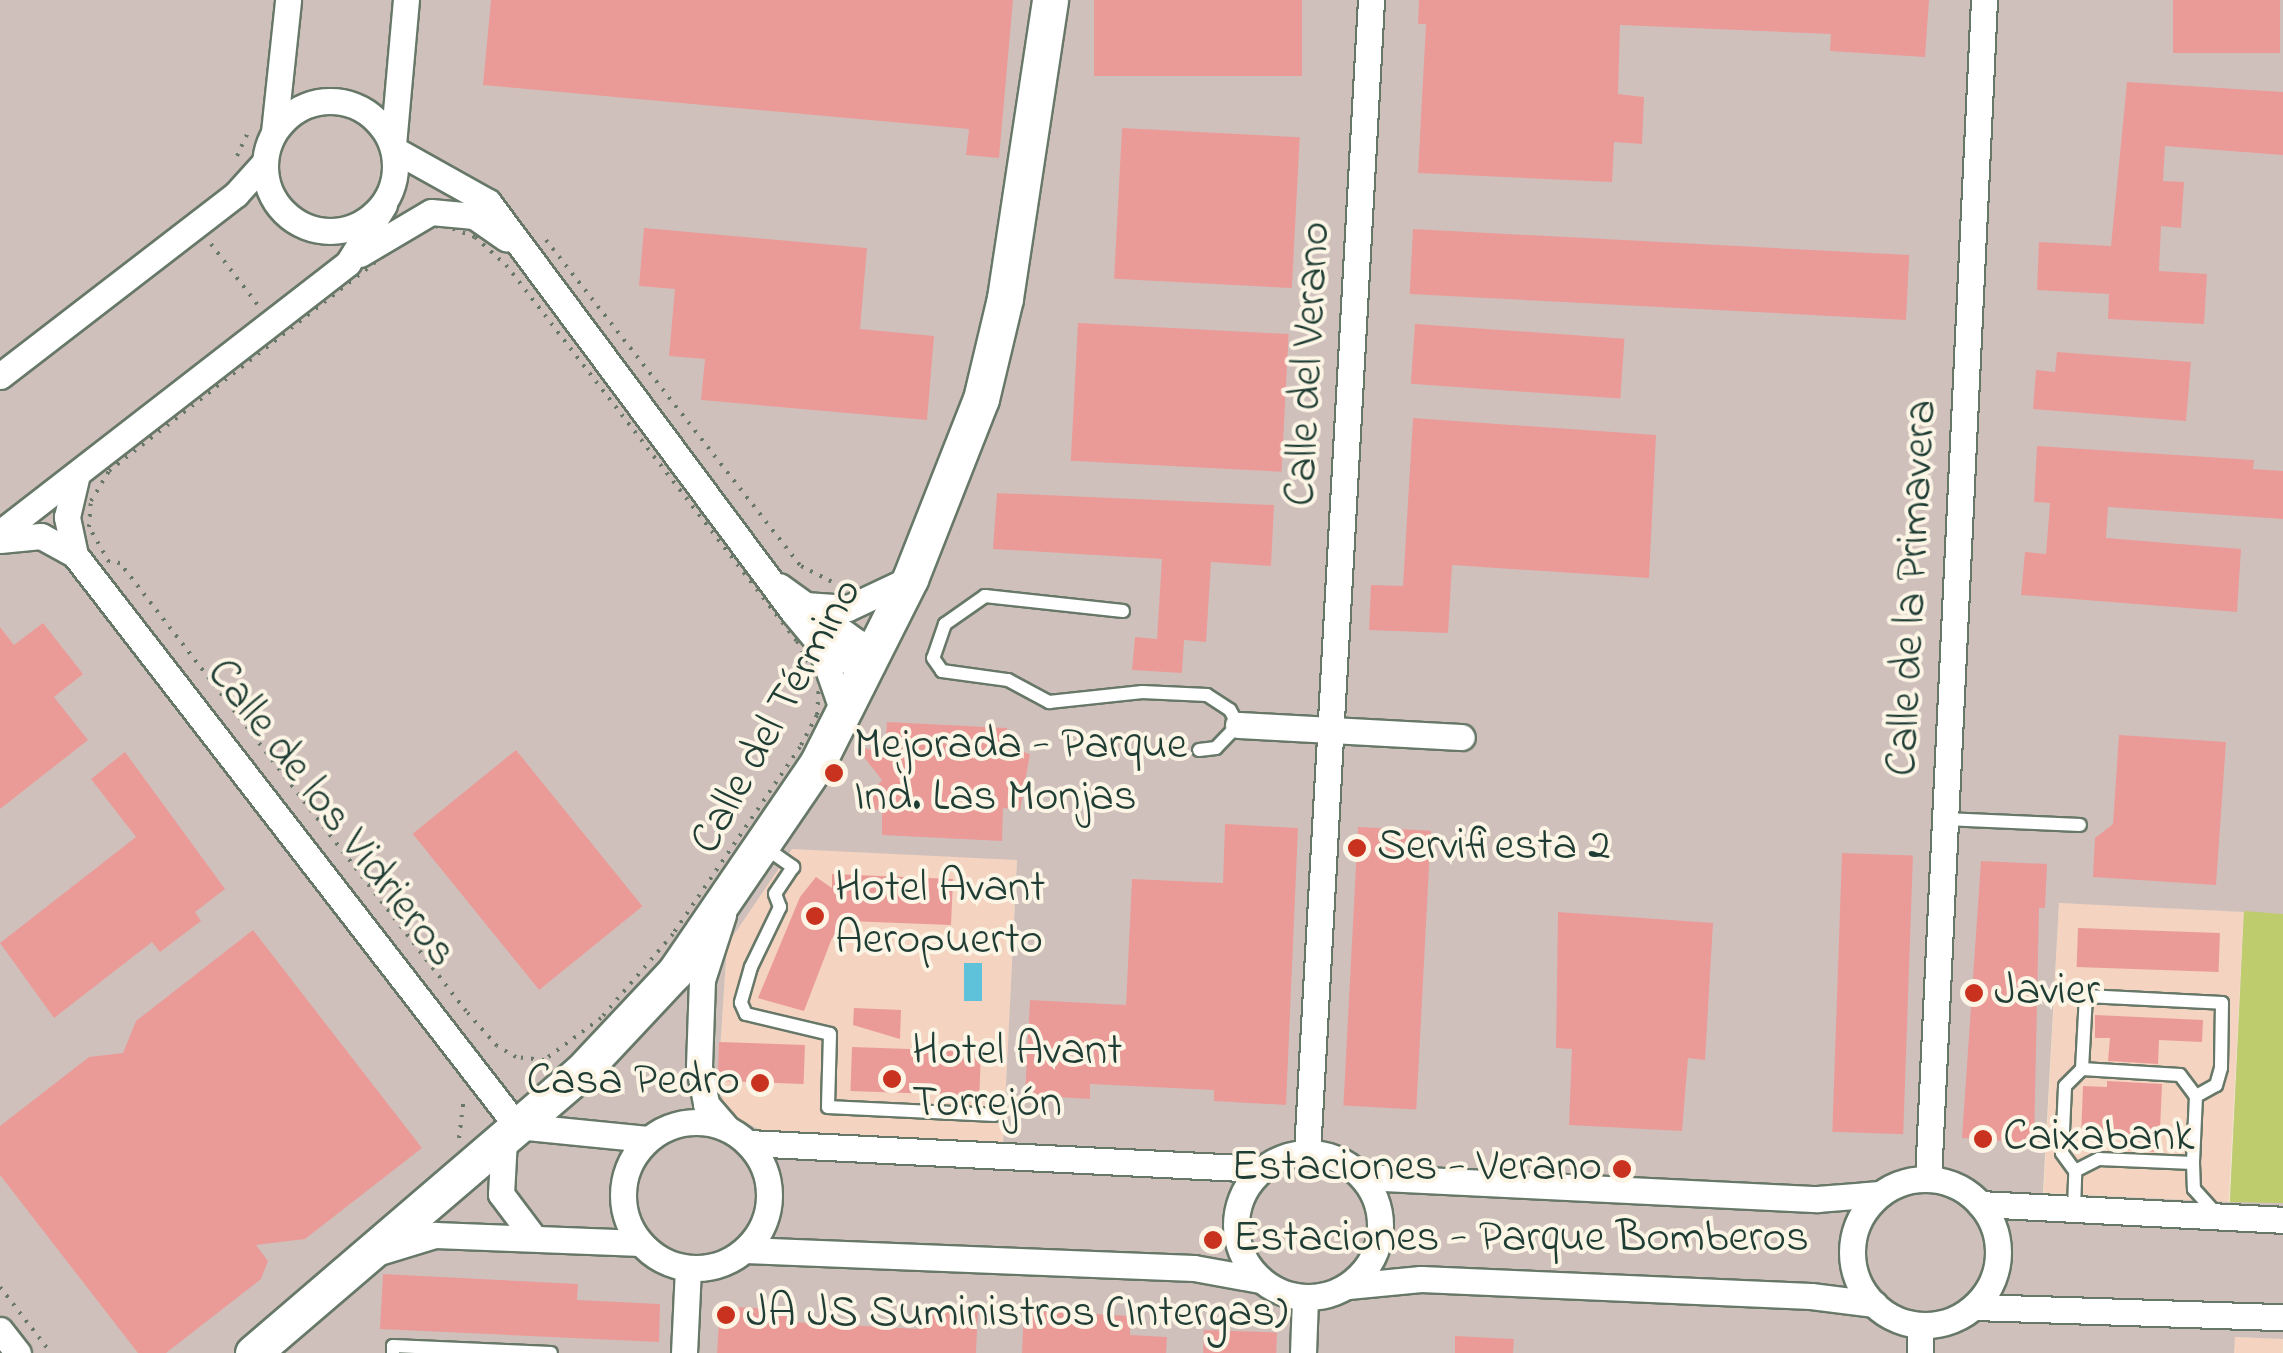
<!DOCTYPE html>
<meta charset="utf-8">
<style>
body{margin:0}
#map{position:relative;width:2283px;height:1353px;overflow:hidden;background:#eee6c8;font-family:"Indie Flower",sans-serif}
div>[style]{position:absolute}
[style*='--x']{left:calc(var(--x)*1px);top:calc(var(--y)*1px);width:calc(var(--w)*1px);rotate:calc(var(--a)*1deg)}
.built>*{inset:0;background:#f4d3c0;transform-origin:0 0}
.industrial>*{inset:0;background:#d0c0bc}
.green>*{inset:0;background:#bfcc6d}
.water>*{inset:0;background:#5dc2da;transform-origin:0 0}
.building>*{inset:0;background:#ea9b98;transform-origin:0 0}
.path>*{height:4px;margin-top:-2px;transform-origin:0;background:repeating-linear-gradient(90deg,#677868 0 2.5px,transparent 0 10.5px)}
.roads{filter:drop-shadow(2px 0 #677868) drop-shadow(-2px 0 #677868) drop-shadow(0 2px #677868) drop-shadow(0 -2px #677868)}
.lane>*{height:12px;margin:-6px;padding:0 6px;transform-origin:6px;border-radius:6px;background:#fff}
.street>*{height:25px;margin:-12.5px;padding:0 12.5px;transform-origin:12.5px;border-radius:12.5px;background:#fff}
.street>.ring{margin:-12.5px;padding:0;box-sizing:content-box;background:none;border:25px solid #fff;border-radius:50%}
.secondary>*{height:35px;margin:-17.5px;padding:0 17.5px;transform-origin:17.5px;border-radius:17.5px;background:#fff}
.dots>*{width:28px;height:28px;translate:-50% -50%;box-sizing:border-box;border:5px solid #fcf5e5;border-radius:50%}
span{translate:-50% -50%;white-space:nowrap;text-align:center;line-height:1.15;-webkit-text-stroke:8px #fcf5e5;paint-order:stroke}
.street-label{font-size:45px;color:#1f3d34}
.poi-label{font-size:45px;color:#1f3d34}
.left{translate:0 -50%;text-align:left}
.right{translate:-100% -50%;text-align:right}
</style>
<div id="map">
<div class="built">
<div style="clip-path:polygon(792px 848px,1017px 859px,1003px 1147px,769px 1134px,726px 1113px,718px 1081px,727px 945px)"></div>
<div style="left:2059px;top:902px;width:185px;height:291px;rotate:3deg"></div>
<div style="left:2234px;top:1337px;width:49px;height:16px;rotate:2deg"></div>
</div>
<div class="industrial">
<div style="clip-path:polygon(evenodd,0 0,2283px 0,2283px 1339px,2235px 1337px,2234px 1353px,0 1353px,0 0,792px 849px,1017px 860px,1003px 1146px,769px 1134px,726px 1113px,718px 1081px,727px 945px,792px 849px,0 0,2059px 903px,2244px 912px,2230px 1202px,2043px 1193px,2059px 903px)"></div>
</div>
<div class="green">
<div style="clip-path:polygon(2244px 911px,2283px 914px,2283px 1203px,2230px 1202px)"></div>
</div>
<div class="water">
<div style="left:964px;top:963px;width:18px;height:38px"></div>
</div>
<div class="building">
<div style="clip-path:polygon(491px 0,1013px 0,999px 158px,966px 155px,969px 129px,483px 85px)"></div>
<div style="left:1094px;top:0;width:208px;height:76px"></div>
<div style="clip-path:polygon(1419px 0,1929px 0,1925px 57px,1830px 51px,1831px 34px,1620px 25px,1618px 94px,1644px 97px,1642px 144px,1614px 142px,1612px 182px,1418px 173px,1426px 24px,1418px 24px)"></div>
<div style="left:2173px;top:0;width:107px;height:53px"></div>
<div style="clip-path:polygon(2127px 82px,2283px 92px,2283px 155px,2165px 146px,2163px 181px,2184px 182px,2181px 228px,2161px 226px,2159px 271px,2207px 274px,2204px 324px,2108px 319px,2109px 294px,2037px 290px,2039px 242px,2111px 246px)"></div>
<div style="left:1122px;top:128px;width:178px;height:151px;rotate:3deg"></div>
<div style="clip-path:polygon(644px 228px,867px 248px,860px 329px,934px 336px,927px 420px,701px 400px,705px 359px,669px 356px,675px 289px,639px 286px)"></div>
<div style="left:1413px;top:229px;width:497px;height:65px;rotate:3deg"></div>
<div style="left:1078px;top:323px;width:211px;height:138px;rotate:3deg"></div>
<div style="left:1415px;top:324px;width:210px;height:60px;rotate:4deg"></div>
<div style="clip-path:polygon(2057px 352px,2191px 362px,2186px 421px,2033px 409px,2036px 370px,2055px 372px)"></div>
<div style="clip-path:polygon(1413px 418px,1656px 435px,1649px 578px,1452px 565px,1448px 633px,1369px 630px,1371px 585px,1403px 586px)"></div>
<div style="clip-path:polygon(2037px 446px,2254px 460px,2253px 469px,2283px 471px,2283px 519px,2108px 507px,2106px 538px,2241px 549px,2237px 612px,2021px 595px,2025px 552px,2046px 554px,2050px 503px,2034px 502px)"></div>
<div style="clip-path:polygon(997px 493px,1274px 505px,1271px 566px,1211px 562px,1206px 642px,1184px 640px,1182px 673px,1132px 670px,1135px 637px,1157px 639px,1162px 559px,993px 549px)"></div>
<div style="clip-path:polygon(43px 623px,83px 674px,54px 697px,88px 740px,0 809px,0 627px,14px 645px)"></div>
<div style="clip-path:polygon(887px 722px,1007px 728px,1007px 747px,1030px 754px,1020px 810px,1003px 808px,1002px 841px,882px 835px,882px 810px,865px 809px,863px 801px,882px 780px,855px 746px,885px 753px)"></div>
<div style="clip-path:polygon(2119px 735px,2226px 742px,2216px 885px,2093px 877px,2095px 838px,2113px 824px)"></div>
<div style="left:516px;top:750px;width:201px;height:133px;rotate:51deg"></div>
<div style="clip-path:polygon(125px 752px,225px 889px,195px 912px,201px 921px,160px 952px,152px 942px,54px 1018px,0 943px,136px 837px,91px 779px)"></div>
<div style="clip-path:polygon(1225px 824px,1298px 828px,1286px 1105px,1214px 1101px,1214px 1090px,1090px 1084px,1090px 1099px,1025px 1095px,1030px 1000px,1126px 1005px,1132px 879px,1223px 883px)"></div>
<div style="left:1358px;top:827px;width:73px;height:279px;rotate:3deg"></div>
<div style="left:1842px;top:853px;width:71px;height:279px;rotate:2deg"></div>
<div style="clip-path:polygon(1981px 861px,2047px 864px,2045px 908px,2039px 908px,2034px 1143px,1962px 1138px)"></div>
<div style="clip-path:polygon(832px 874px,953px 879px,951px 925px,848px 921px,837px 939px,832px 938px,804px 1011px,758px 998px,800px 897px,816px 877px,832px 888px)"></div>
<div style="clip-path:polygon(1558px 912px,1713px 923px,1705px 1060px,1688px 1058px,1682px 1131px,1569px 1125px,1572px 1049px,1556px 1048px)"></div>
<div style="left:2078px;top:928px;width:142px;height:39px;rotate:2deg"></div>
<div style="clip-path:polygon(253px 930px,422px 1148px,305px 1239px,256px 1245px,268px 1261px,261px 1279px,166px 1353px,138px 1353px,0 1175px,0 1126px,89px 1057px,123px 1053px,136px 1021px)"></div>
<div style="clip-path:polygon(854px 1008px,901px 1010px,900px 1039px,853px 1025px)"></div>
<div style="clip-path:polygon(2095px 1015px,2203px 1020px,2202px 1042px,2159px 1040px,2158px 1064px,2108px 1061px,2110px 1038px,2095px 1038px)"></div>
<div style="left:719px;top:1042px;width:86px;height:39px;rotate:2deg"></div>
<div style="left:852px;top:1047px;width:129px;height:44px;rotate:2deg"></div>
<div style="clip-path:polygon(2107px 1081px,2162px 1084px,2159px 1152px,2126px 1150px,2126px 1139px,2081px 1137px,2083px 1086px,2107px 1087px)"></div>
<div style="clip-path:polygon(383px 1274px,578px 1284px,577px 1300px,660px 1304px,659px 1342px,380px 1329px)"></div>
<div style="clip-path:polygon(720px 1306px,793px 1310px,792px 1322px,917px 1329px,918px 1306px,978px 1309px,976px 1353px,717px 1353px)"></div>
<div style="clip-path:polygon(1024px 1310px,1130px 1316px,1130px 1335px,1167px 1337px,1166px 1353px,1022px 1353px)"></div>
<div style="left:1204px;top:1330px;width:73px;height:23px;rotate:2deg"></div>
<div style="clip-path:polygon(1455px 1336px,1514px 1339px,1513px 1353px,1455px 1353px)"></div>
</div>
<div class="path">
<div style="--x:237;--y:156;--w:31;--a:-65"></div>
<div style="--x:443;--y:225;--w:34;--a:21"></div>
<div style="--x:475;--y:237;--w:42;--a:42.1"></div>
<div style="--x:506;--y:265;--w:475;--a:52.3"></div>
<div style="--x:797;--y:641;--w:46;--a:61.2"></div>
<div style="--x:819;--y:681;--w:34;--a:93"></div>
<div style="--x:817;--y:715;--w:36;--a:118"></div>
<div style="--x:800;--y:747;--w:226;--a:124.2"></div>
<div style="--x:673;--y:934;--w:111;--a:130.6"></div>
<div style="--x:601;--y:1018;--w:71;--a:143.6"></div>
<div style="--x:544;--y:1060;--w:28;--a:-174"></div>
<div style="--x:516;--y:1057;--w:22;--a:-150"></div>
<div style="--x:497;--y:1046;--w:47;--a:-131.5"></div>
<div style="--x:466;--y:1011;--w:566;--a:-127.68"></div>
<div style="--x:120;--y:563;--w:11;--a:-175"></div>
<div style="--x:109;--y:562;--w:40;--a:-119.7"></div>
<div style="--x:89;--y:527;--w:26;--a:-86"></div>
<div style="--x:91;--y:501;--w:35;--a:-59"></div>
<div style="--x:109;--y:471;--w:389;--a:-38.1"></div>
<div style="--x:415;--y:231;--w:29;--a:-12"></div>
<div style="--x:546;--y:240;--w:414;--a:52"></div>
<div style="--x:801;--y:566;--w:35;--a:27"></div>
<div style="--x:211;--y:244;--w:76;--a:52.5"></div>
<div style="--x:459;--y:1138;--w:39;--a:-83"></div>
<div style="--x:0;--y:1287;--w:83;--a:52.3"></div>
</div>
<div class="roads">
<div class="lane">
<div style="--x:1123;--y:611;--w:139;--a:-173.8"></div>
<div style="--x:985;--y:596;--w:49;--a:145"></div>
<div style="--x:945;--y:624;--w:36;--a:109"></div>
<div style="--x:933;--y:658;--w:16;--a:55"></div>
<div style="--x:942;--y:671;--w:67;--a:7.8"></div>
<div style="--x:1008;--y:680;--w:47;--a:28.2"></div>
<div style="--x:1049;--y:702;--w:94;--a:-6.1"></div>
<div style="--x:1142;--y:692;--w:65;--a:2.6"></div>
<div style="--x:1207;--y:695;--w:27;--a:33"></div>
<div style="--x:1230;--y:710;--w:17;--a:62"></div>
<div style="--x:1238;--y:725;--w:32;--a:134"></div>
<div style="--x:1216;--y:748;--w:17;--a:173"></div>
<div style="--x:1945;--y:819;--w:135;--a:2.5"></div>
<div style="--x:763;--y:846;--w:37;--a:35"></div>
<div style="--x:793;--y:867;--w:32;--a:124"></div>
<div style="--x:775;--y:894;--w:14;--a:69"></div>
<div style="--x:780;--y:907;--w:67;--a:115.8"></div>
<div style="--x:751;--y:967;--w:37;--a:106"></div>
<div style="--x:741;--y:1003;--w:12;--a:66"></div>
<div style="--x:746;--y:1014;--w:86;--a:13.4"></div>
<div style="--x:830;--y:1034;--w:73;--a:91.6"></div>
<div style="--x:828;--y:1107;--w:167;--a:2.7"></div>
<div style="--x:2082;--y:1069;--w:98;--a:3.5"></div>
<div style="--x:2180;--y:1075;--w:26;--a:53"></div>
<div style="--x:2075;--y:1171;--w:27;--a:-27"></div>
<div style="--x:2099;--y:1159;--w:94;--a:2.4"></div>
<div style="--x:2074;--y:1209;--w:38;--a:-88"></div>
<div style="--x:2075;--y:1171;--w:22;--a:-126"></div>
<div style="--x:2062;--y:1153;--w:67;--a:-87.4"></div>
<div style="--x:2065;--y:1086;--w:24;--a:-45"></div>
<div style="--x:2082;--y:1069;--w:73;--a:-86.9"></div>
<div style="--x:2086;--y:996;--w:136;--a:2.9"></div>
<div style="--x:2222;--y:1003;--w:65;--a:90.9"></div>
<div style="--x:2221;--y:1068;--w:18;--a:106"></div>
<div style="--x:2216;--y:1085;--w:23;--a:151"></div>
<div style="--x:2196;--y:1096;--w:67;--a:92.6"></div>
<div style="--x:2193;--y:1163;--w:26;--a:88"></div>
<div style="--x:2194;--y:1189;--w:36;--a:48"></div>
<div style="--x:393;--y:1353;--w:7;--a:-90"></div>
<div style="--x:393;--y:1346;--w:158;--a:2.5"></div>
</div>
<div class="street">
<div class="ring" style="left:265px;top:101px;width:105px;height:105px"></div>
<div style="--x:274;--y:132;--w:133;--a:-83.9"></div>
<div style="--x:393;--y:145;--w:146;--a:-84.9"></div>
<div style="--x:395;--y:150;--w:107;--a:29.2"></div>
<div style="--x:488;--y:202;--w:512;--a:53.33"></div>
<div style="--x:794;--y:613;--w:39;--a:50"></div>
<div style="--x:819;--y:643;--w:35;--a:31"></div>
<div style="--x:849;--y:661;--w:19;--a:-3"></div>
<div style="--x:868;--y:660;--w:20;--a:-120"></div>
<div style="--x:858;--y:643;--w:97;--a:-144.2"></div>
<div style="--x:360;--y:254;--w:82;--a:-30.6"></div>
<div style="--x:431;--y:212;--w:43;--a:5.3"></div>
<div style="--x:474;--y:216;--w:39;--a:35"></div>
<div style="--x:0;--y:376;--w:298;--a:-37.6"></div>
<div style="--x:236;--y:194;--w:42;--a:-47.9"></div>
<div style="--x:0;--y:533;--w:440;--a:-37.8"></div>
<div style="--x:348;--y:263;--w:68;--a:-58.2"></div>
<div style="--x:0;--y:540;--w:41;--a:-5.6"></div>
<div style="--x:41;--y:536;--w:39;--a:29"></div>
<div style="--x:75;--y:555;--w:722;--a:52.26"></div>
<div style="--x:517;--y:1126;--w:131;--a:5.7"></div>
<div style="--x:75;--y:555;--w:39;--a:-102"></div>
<div style="--x:67;--y:517;--w:44;--a:-76.9"></div>
<div style="--x:805;--y:605;--w:43;--a:4"></div>
<div style="--x:848;--y:608;--w:68;--a:-25.1"></div>
<div style="--x:819;--y:643;--w:73;--a:70.8"></div>
<div style="--x:1238;--y:725;--w:224;--a:3.1"></div>
<div style="--x:723;--y:915;--w:68;--a:107.9"></div>
<div style="--x:702;--y:980;--w:87;--a:92"></div>
<div style="--x:699;--y:1067;--w:38;--a:79"></div>
<div style="--x:706;--y:1104;--w:32;--a:49"></div>
<div class="ring" style="left:623px;top:1122px;width:121px;height:121px"></div>
<div style="--x:504;--y:1139;--w:55;--a:93.1"></div>
<div style="--x:501;--y:1194;--w:55;--a:53.1"></div>
<div style="--x:748;--y:1143;--w:514;--a:2.9"></div>
<div style="--x:1307;--y:1152;--w:1154;--a:-86.82"></div>
<div class="ring" style="left:1236px;top:1153px;width:119px;height:119px"></div>
<div style="--x:1363;--y:1177;--w:455;--a:2.8"></div>
<div style="--x:1817;--y:1199;--w:63;--a:-4.5"></div>
<div style="--x:1928;--y:1179;--w:1180;--a:-87.28"></div>
<div class="ring" style="left:1852px;top:1179px;width:121px;height:121px"></div>
<div style="--x:1980;--y:1204;--w:303;--a:3"></div>
<div style="--x:745;--y:1250;--w:449;--a:2.3"></div>
<div style="--x:1194;--y:1268;--w:67;--a:10.3"></div>
<div style="--x:379;--y:1252;--w:59;--a:-16.9"></div>
<div style="--x:435;--y:1235;--w:206;--a:2.2"></div>
<div style="--x:1348;--y:1286;--w:73;--a:-5.5"></div>
<div style="--x:1421;--y:1279;--w:390;--a:2.5"></div>
<div style="--x:1811;--y:1296;--w:64;--a:7.2"></div>
<div style="--x:1975;--y:1307;--w:308;--a:1.9"></div>
<div style="--x:0;--y:1330;--w:29;--a:52"></div>
<div style="--x:684;--y:1353;--w:85;--a:-87.3"></div>
<div style="--x:1303;--y:1353;--w:55;--a:-87.9"></div>
<div style="--x:1920;--y:1353;--w:28;--a:-90"></div>
</div>
<div class="secondary">
<div style="--x:253;--y:1353;--w:432;--a:-40.6"></div>
<div style="--x:581;--y:1072;--w:137;--a:-46.8"></div>
<div style="--x:675;--y:972;--w:252;--a:-55.7"></div>
<div style="--x:817;--y:764;--w:207;--a:-63.3"></div>
<div style="--x:910;--y:579;--w:193;--a:-68.5"></div>
<div style="--x:981;--y:399;--w:104;--a:-76.6"></div>
<div style="--x:1005;--y:298;--w:301;--a:-81.4"></div>
</div>
</div>
<div class="dots">
<div style="left:834px;top:773px;background:#c8321e"></div>
<div style="left:1357px;top:848px;background:#c8321e"></div>
<div style="left:815px;top:916px;background:#c8321e"></div>
<div style="left:1974px;top:993px;background:#c8321e"></div>
<div style="left:892px;top:1079px;background:#c8321e"></div>
<div style="left:760px;top:1083px;background:#c8321e"></div>
<div style="left:1983px;top:1139px;background:#c8321e"></div>
<div style="left:1622px;top:1169px;background:#c8321e"></div>
<div style="left:1213px;top:1240px;background:#c8321e"></div>
<div style="left:726px;top:1315px;background:#c8321e"></div>
</div>
<div class="street-label">
<span style="left:1310px;top:364px;rotate:-87deg">Calle del Verano</span>
<span style="left:1914px;top:588px;rotate:-87deg">Calle de la Primavera</span>
<span style="left:778px;top:717px;rotate:-61deg">Calle del Término</span>
<span style="left:330px;top:814px;rotate:52deg">Calle de los Vidrieros</span>
</div>
<div class="poi-label">
<span class="left" style="left:854px;top:773px">Mejorada - Parque<br>Ind. Las Monjas</span>
<span class="left" style="left:1377px;top:848px">Servifiesta 2</span>
<span class="left" style="left:835px;top:916px">Hotel Avant<br>Aeropuerto</span>
<span class="left" style="left:1994px;top:993px">Javier</span>
<span class="left" style="left:912px;top:1079px">Hotel Avant<br>Torrejón</span>
<span class="right" style="left:740px;top:1083px">Casa Pedro</span>
<span class="left" style="left:2003px;top:1139px">Caixabank</span>
<span class="right" style="left:1602px;top:1169px">Estaciones - Verano</span>
<span class="left" style="left:1233px;top:1240px">Estaciones - Parque Bomberos</span>
<span class="left" style="left:746px;top:1315px">JA JS Suministros (Intergas)</span>
</div>
</div>
